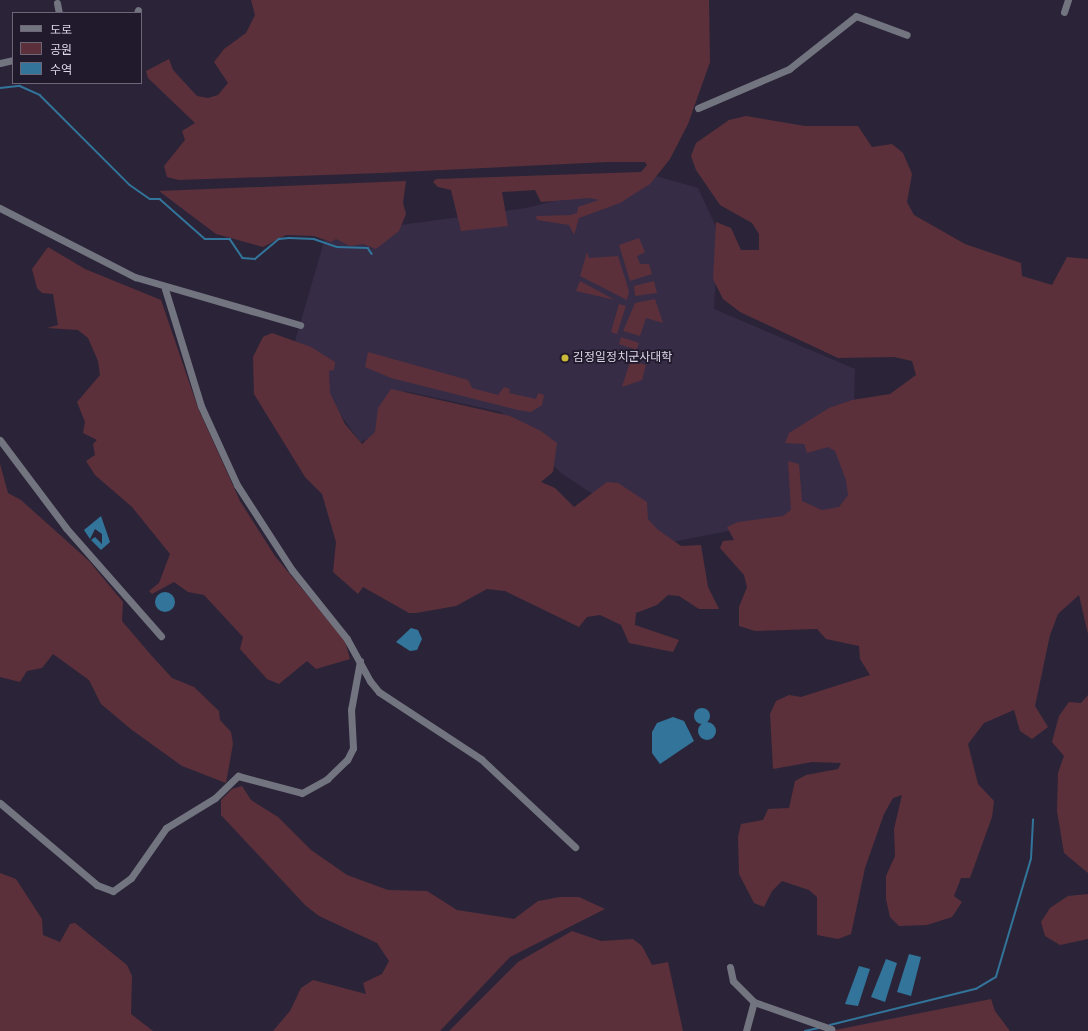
<!DOCTYPE html>
<meta charset="utf-8">
<style>
body{margin:0}
#map{position:relative;width:1088px;height:1031px;overflow:hidden;background:#2b2438;font-family:"Varela Round","Noto Sans KR",sans-serif}
div>[style]{position:absolute}
[style*='--x']{left:calc(var(--x)*1px);top:calc(var(--y)*1px);width:calc(var(--w)*1px);rotate:calc(var(--a)*1deg)}
.built>*{inset:0;background:#362c46}
.green>*{inset:0;background:#5b303a}
.water>*{inset:0;background:#32749a}
.round{border-radius:50%}
.stream>*{height:1.5px;margin:-0.75px;padding:0 0.75px;transform-origin:0.75px;border-radius:0.75px;background:#32749a}
.minor>*{height:7px;margin:-3.5px;padding:0 3.5px;transform-origin:3.5px;border-radius:3.5px;background:#727580}
.dots>*{width:11px;height:11px;translate:-50% -50%;box-sizing:border-box;border:2px solid #211a2d;border-radius:50%}
span{translate:-50% -50%;white-space:nowrap;text-align:center;line-height:1.15;-webkit-text-stroke:3.5px #211a2d;paint-order:stroke}
.poi-label{font-size:12px;color:#ddd8e6}
.left{translate:0 -50%;text-align:left}
.legend{position:absolute;left:12px;top:12px;width:130px;height:72px;box-sizing:border-box;background:#211a2d;border:1px solid #6c6677;margin:0;padding:5px 7px;list-style:none;font-size:12px;color:#ddd8e6}
.legend li{display:flex;align-items:center;gap:8px;height:20px}
.legend b{width:20px;border:1px solid #6c6677}
</style>
<div id="map">
<div class="built">
<div style="clip-path:polygon(656px 176px,698px 188px,718px 231px,714px 309px,855px 369px,851px 507px,667px 543px,561px 473px,501px 412px,405px 391px,375px 436px,360px 442px,293px 348px,326px 235px,526px 208px)"></div>
</div>
<div class="green">
<div style="clip-path:polygon(251px 0,709px 0,710px 62px,688px 124px,670px 159px,650px 184px,620px 203px,579px 218px,574px 235px,569px 225px,537px 220px,536px 216px,571px 215px,577px 213px,578px 207px,599px 200px,590px 198px,541px 202px,535px 190px,502px 192px,508px 226px,461px 231px,451px 190px,438px 187px,433px 182px,436px 179px,641px 172px,647px 165px,645px 162px,608px 162px,381px 173px,179px 180px,167px 177px,164px 166px,185px 140px,182px 131px,195px 123px,148px 78px,146px 71px,169px 59px,173px 70px,197px 96px,208px 98px,218px 95px,228px 83px,214px 62px,224px 49px,246px 33px,255px 15px)"></div>
<div style="clip-path:polygon(746px 116px,805px 126px,858px 126px,872px 147px,892px 144px,903px 153px,912px 174px,907px 202px,914px 215px,965px 244px,1021px 263px,1022px 276px,1052px 285px,1067px 257px,1088px 259px,1088px 634px,1079px 595px,1058px 614px,1050px 635px,1035px 706px,1048px 727px,1032px 739px,1020px 731px,1014px 710px,984px 723px,968px 744px,978px 784px,994px 801px,992px 817px,970px 878px,961px 878px,954px 896px,962px 902px,952px 917px,927px 925px,899px 926px,890px 917px,886px 899px,886px 876px,895px 856px,894px 829px,902px 795px,893px 798px,884px 814px,865px 868px,851px 934px,838px 939px,817px 935px,817px 897px,809px 890px,782px 881px,772px 891px,764px 907px,754px 903px,739px 874px,738px 837px,741px 824px,763px 820px,768px 809px,789px 808px,795px 781px,806px 775px,838px 769px,841px 763px,812px 762px,773px 769px,770px 714px,776px 701px,789px 695px,801px 697px,870px 675px,860px 659px,859px 646px,826px 639px,817px 629px,755px 631px,739px 626px,739px 607px,747px 587px,744px 575px,720px 548px,723px 541px,734px 540px,727px 527px,738px 522px,783px 516px,791px 510px,788px 461px,799px 464px,802px 501px,822px 510px,839px 507px,848px 495px,846px 480px,835px 451px,828px 447px,807px 453px,804px 444px,785px 443px,789px 433px,829px 408px,852px 400px,890px 394px,916px 375px,912px 361px,894px 357px,838px 358px,740px 312px,723px 299px,713px 279px,716px 222px,731px 228px,741px 250px,759px 250px,759px 234px,752px 223px,720px 205px,696px 170px,691px 156px,696px 143px,729px 120px)"></div>
<div style="clip-path:polygon(406px 181px,403px 203px,406px 214px,399px 231px,376px 249px,363px 244px,350px 246px,336px 239px,331px 242px,314px 236px,286px 235px,263px 247px,216px 234px,159px 191px)"></div>
<div style="clip-path:polygon(639px 238px,645px 252px,637px 256px,640px 264px,649px 264px,652px 274px,630px 281px,619px 245px)"></div>
<div style="clip-path:polygon(48px 247px,85px 269px,161px 300px,198px 408px,240px 501px,275px 556px,345px 641px,350px 659px,316px 669px,307px 661px,279px 684px,267px 679px,240px 649px,243px 637px,204px 595px,188px 592px,174px 582px,152px 594px,149px 591px,159px 583px,170px 554px,132px 507px,95px 475px,86px 461px,95px 455px,93px 444px,97px 440px,83px 433px,85px 422px,77px 402px,100px 375px,98px 361px,88px 338px,78px 330px,47px 328px,58px 325px,53px 294px,42px 293px,37px 288px,32px 269px)"></div>
<div style="clip-path:polygon(587px 252px,589px 258px,618px 256px,629px 291px,627px 300px,580px 276px)"></div>
<div style="clip-path:polygon(580px 281px,615px 300px,576px 291px)"></div>
<div style="clip-path:polygon(654px 281px,657px 293px,635px 296px,634px 286px)"></div>
<div style="clip-path:polygon(655px 299px,663px 323px,646px 318px,640px 336px,623px 331px,635px 303px)"></div>
<div style="clip-path:polygon(619px 304px,626px 306px,617px 334px,611px 332px)"></div>
<div style="clip-path:polygon(272px 333px,311px 347px,335px 362px,334px 370px,329px 371px,330px 393px,345px 424px,362px 444px,375px 432px,378px 408px,391px 389px,510px 416px,541px 431px,557px 443px,553px 472px,541px 482px,555px 488px,574px 507px,607px 482px,618px 483px,647px 502px,648px 519px,657px 529px,681px 546px,701px 545px,708px 587px,719px 609px,699px 609px,679px 596px,668px 595px,657px 605px,636px 613px,635px 625px,679px 640px,673px 652px,629px 643px,621px 625px,600px 615px,587px 617px,579px 627px,505px 591px,487px 589px,456px 606px,416px 613px,409px 613px,363px 587px,358px 594px,333px 572px,336px 542px,322px 494px,305px 477px,254px 394px,253px 357px,263px 337px)"></div>
<div style="clip-path:polygon(621px 337px,639px 343px,633px 361px,646px 365px,642px 380px,622px 387px,634px 349px,619px 344px)"></div>
<div style="clip-path:polygon(368px 352px,468px 380px,472px 388px,498px 395px,504px 387px,510px 389px,509px 393px,536px 399px,538px 393px,544px 395px,542px 405px,531px 412px,518px 410px,391px 378px,365px 367px)"></div>
<div style="clip-path:polygon(0 464px,8px 493px,21px 500px,89px 561px,123px 602px,122px 621px,151px 655px,172px 678px,194px 687px,219px 711px,220px 720px,231px 732px,233px 744px,226px 783px,182px 766px,132px 730px,101px 704px,89px 680px,53px 654px,42px 668px,27px 671px,20px 682px,0 677px)"></div>
<div style="clip-path:polygon(1088px 695px,1088px 873px,1064px 853px,1057px 811px,1058px 773px,1064px 756px,1052px 742px,1059px 716px,1069px 702px,1081px 703px)"></div>
<div style="clip-path:polygon(242px 786px,251px 800px,278px 817px,311px 850px,347px 875px,388px 890px,427px 891px,457px 910px,514px 919px,538px 901px,560px 897px,579px 897px,605px 909px,510px 957px,440px 1031px,273px 1031px,290px 1011px,301px 988px,313px 980px,366px 994px,363px 983px,382px 974px,389px 961px,377px 943px,319px 916px,305px 905px,221px 815px,221px 800px,232px 789px)"></div>
<div style="clip-path:polygon(0 873px,16px 879px,42px 919px,43px 935px,60px 942px,70px 924px,75px 923px,127px 965px,132px 976px,131px 1014px,153px 1031px,0 1031px)"></div>
<div style="clip-path:polygon(1088px 894px,1088px 939px,1060px 945px,1045px 936px,1041px 922px,1050px 908px,1068px 896px)"></div>
<div style="clip-path:polygon(572px 931px,601px 941px,633px 939px,642px 946px,652px 965px,668px 962px,683px 1031px,449px 1031px,518px 962px)"></div>
<div style="clip-path:polygon(991px 999px,995px 1011px,1010px 1031px,830px 1031px)"></div>
</div>
<div class="water">
<div style="clip-path:polygon(101px 516px,110px 542px,101px 550px,91px 540px,95px 537px,102px 544px,102px 534px,95px 529px,90px 539px,84px 530px)"></div>
<div class="round" style="left:155px;top:592px;width:20px;height:20px"></div>
<div style="clip-path:polygon(411px 628px,418px 630px,422px 639px,417px 650px,410px 651px,396px 642px)"></div>
<div class="round" style="left:694px;top:708px;width:16px;height:16px"></div>
<div style="clip-path:polygon(673px 717px,684px 721px,694px 741px,660px 764px,652px 753px,652px 732px,657px 723px)"></div>
<div class="round" style="left:698px;top:722px;width:18px;height:18px"></div>
<div style="clip-path:polygon(909px 954px,921px 957px,911px 996px,897px 992px)"></div>
<div style="clip-path:polygon(886px 959px,897px 963px,885px 1002px,871px 997px)"></div>
<div style="clip-path:polygon(859px 966px,870px 969px,858px 1006px,845px 1004px)"></div>
</div>
<div class="stream">
<div style="--x:0;--y:88;--w:20;--a:-6"></div>
<div style="--x:20;--y:86;--w:22;--a:24"></div>
<div style="--x:40;--y:95;--w:127;--a:45"></div>
<div style="--x:130;--y:185;--w:24;--a:35"></div>
<div style="--x:150;--y:199;--w:10;--a:0"></div>
<div style="--x:160;--y:199;--w:60;--a:41.6"></div>
<div style="--x:205;--y:239;--w:25;--a:0"></div>
<div style="--x:230;--y:239;--w:23;--a:56"></div>
<div style="--x:243;--y:258;--w:12;--a:5"></div>
<div style="--x:255;--y:259;--w:31;--a:-40"></div>
<div style="--x:279;--y:239;--w:10;--a:-6"></div>
<div style="--x:289;--y:238;--w:25;--a:2"></div>
<div style="--x:314;--y:239;--w:24;--a:19"></div>
<div style="--x:337;--y:247;--w:31;--a:2"></div>
<div style="--x:368;--y:248;--w:7;--a:56"></div>
<div style="--x:830;--y:1025;--w:150;--a:-13.9"></div>
<div style="--x:976;--y:989;--w:23;--a:-31"></div>
<div style="--x:996;--y:977;--w:123;--a:-73.5"></div>
<div style="--x:1031;--y:859;--w:39;--a:-87"></div>
<div style="--x:805;--y:1031;--w:14;--a:-12"></div>
</div>
<div class="minor">
<div style="--x:57;--y:3;--w:10;--a:79"></div>
<div style="--x:1064;--y:12;--w:13;--a:-72"></div>
<div style="--x:137;--y:13;--w:3;--a:-72"></div>
<div style="--x:0;--y:63;--w:13;--a:-13"></div>
<div style="--x:698;--y:108;--w:99;--a:-23.2"></div>
<div style="--x:789;--y:69;--w:85;--a:-38.3"></div>
<div style="--x:856;--y:16;--w:54;--a:20.4"></div>
<div style="--x:0;--y:208;--w:152;--a:27.1"></div>
<div style="--x:135;--y:277;--w:172;--a:16.2"></div>
<div style="--x:165;--y:289;--w:122;--a:72.9"></div>
<div style="--x:201;--y:406;--w:87;--a:65.5"></div>
<div style="--x:237;--y:485;--w:101;--a:57.1"></div>
<div style="--x:292;--y:570;--w:88;--a:51.4"></div>
<div style="--x:347;--y:639;--w:48;--a:61.3"></div>
<div style="--x:370;--y:681;--w:14;--a:51"></div>
<div style="--x:379;--y:692;--w:122;--a:33.3"></div>
<div style="--x:481;--y:759;--w:129;--a:43.1"></div>
<div style="--x:0;--y:440;--w:110;--a:53.1"></div>
<div style="--x:66;--y:528;--w:144;--a:48.7"></div>
<div style="--x:0;--y:803;--w:127;--a:40.2"></div>
<div style="--x:97;--y:885;--w:17;--a:21"></div>
<div style="--x:113;--y:891;--w:22;--a:-36"></div>
<div style="--x:131;--y:878;--w:61;--a:-55"></div>
<div style="--x:166;--y:828;--w:57;--a:-31.5"></div>
<div style="--x:215;--y:798;--w:32;--a:-44"></div>
<div style="--x:238;--y:776;--w:66;--a:14.9"></div>
<div style="--x:302;--y:793;--w:29;--a:-29"></div>
<div style="--x:327;--y:779;--w:28;--a:-44"></div>
<div style="--x:347;--y:760;--w:13;--a:-63"></div>
<div style="--x:353;--y:748;--w:38;--a:-93"></div>
<div style="--x:351;--y:710;--w:50;--a:-79.6"></div>
<div style="--x:730;--y:967;--w:14;--a:78"></div>
<div style="--x:733;--y:981;--w:30;--a:45"></div>
<div style="--x:754;--y:1002;--w:82;--a:19.3"></div>
<div style="--x:746;--y:1031;--w:30;--a:-75"></div>
</div>
<div class="dots">
<div style="left:565px;top:358px;background:#cbb939"></div>
</div>
<div class="poi-label">
<span class="left" style="left:573px;top:358px">김정일정치군사대학</span>
</div>
<ul class="legend">
<li><b style="height:5px;background:#727580"></b>도로</li>
<li><b style="height:11px;background:#5b303a"></b>공원</li>
<li><b style="height:11px;background:#32749a"></b>수역</li>
</ul>
</div>
